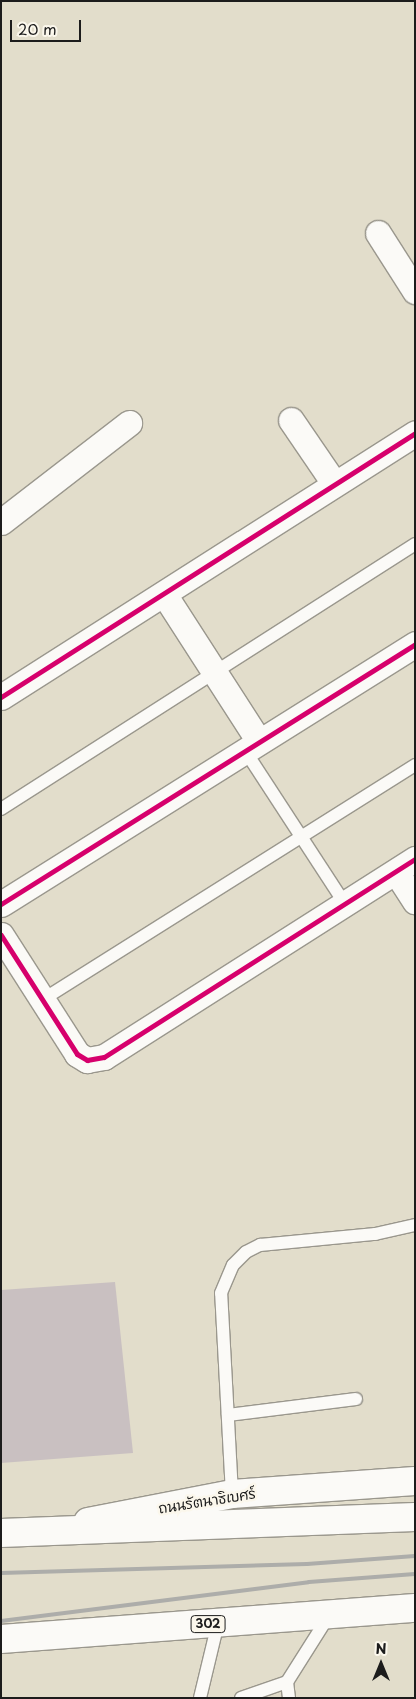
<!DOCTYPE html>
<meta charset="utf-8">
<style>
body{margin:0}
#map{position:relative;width:416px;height:1699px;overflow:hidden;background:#e2ddcb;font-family:"Playpen Sans","Playpen Sans Thai",sans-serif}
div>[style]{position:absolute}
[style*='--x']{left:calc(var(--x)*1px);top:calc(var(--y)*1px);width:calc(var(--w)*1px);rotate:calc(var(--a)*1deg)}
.building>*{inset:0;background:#c9c0c1}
.roads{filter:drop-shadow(1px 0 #9a978d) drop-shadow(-1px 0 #9a978d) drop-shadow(0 1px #9a978d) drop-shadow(0 -1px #9a978d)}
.service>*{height:12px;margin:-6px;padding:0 6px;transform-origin:6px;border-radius:6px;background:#fbfaf7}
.minor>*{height:25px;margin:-12.5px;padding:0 12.5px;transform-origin:12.5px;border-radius:12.5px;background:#fbfaf7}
.secondary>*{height:28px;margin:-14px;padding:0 14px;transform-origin:14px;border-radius:14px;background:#fbfaf7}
.primary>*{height:28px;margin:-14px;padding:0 14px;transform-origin:14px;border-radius:14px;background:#fbfaf7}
.rail>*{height:4px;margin:-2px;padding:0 2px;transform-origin:2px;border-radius:2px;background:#adadaa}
.cycleway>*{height:5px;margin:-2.5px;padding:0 2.5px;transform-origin:2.5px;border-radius:2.5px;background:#d6006c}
span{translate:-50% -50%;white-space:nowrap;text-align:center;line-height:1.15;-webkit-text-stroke:5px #fbf7ec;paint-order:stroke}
.shield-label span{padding:1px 4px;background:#fbf7ec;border:1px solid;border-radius:4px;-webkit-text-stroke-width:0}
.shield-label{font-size:12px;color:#1c1c1c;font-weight:700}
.street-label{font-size:14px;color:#1c1c1c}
.frame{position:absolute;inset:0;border:2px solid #1c1c1c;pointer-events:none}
.north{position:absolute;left:356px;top:1639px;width:50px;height:50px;-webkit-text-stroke:4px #fbf7ec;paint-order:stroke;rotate:0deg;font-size:14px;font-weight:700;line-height:20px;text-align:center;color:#1c1c1c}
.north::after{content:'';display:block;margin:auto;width:18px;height:22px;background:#1c1c1c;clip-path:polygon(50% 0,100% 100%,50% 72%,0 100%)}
.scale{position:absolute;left:10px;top:20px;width:71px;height:22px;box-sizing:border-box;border:2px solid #1c1c1c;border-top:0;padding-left:6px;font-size:15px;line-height:18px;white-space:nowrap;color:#1c1c1c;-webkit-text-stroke:4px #fbf7ec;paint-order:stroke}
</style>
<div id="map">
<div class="building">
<div style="clip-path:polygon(115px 1282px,133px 1453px,1px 1463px,1px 1290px)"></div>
</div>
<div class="roads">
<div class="service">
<div style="--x:244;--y:749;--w:185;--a:56.9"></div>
<div style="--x:1;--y:809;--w:492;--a:-32.6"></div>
<div style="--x:42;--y:1000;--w:441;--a:-32.2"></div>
<div style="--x:228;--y:1415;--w:129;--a:-7.1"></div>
<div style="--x:232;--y:1494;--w:201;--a:-93.1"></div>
<div style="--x:221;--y:1293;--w:30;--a:-67"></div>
<div style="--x:233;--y:1265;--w:18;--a:-45"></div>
<div style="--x:246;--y:1252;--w:16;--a:-27"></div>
<div style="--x:260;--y:1245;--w:116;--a:-5.5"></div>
<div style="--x:375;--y:1234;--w:41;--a:-12.7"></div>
<div style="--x:200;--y:1698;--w:77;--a:-76.5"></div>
<div style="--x:241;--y:1698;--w:49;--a:-19.2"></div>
<div style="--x:289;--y:1698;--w:16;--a:-97"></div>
<div style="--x:287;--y:1682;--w:80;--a:-57.7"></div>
</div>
<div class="minor">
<div style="--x:378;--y:233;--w:69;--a:57.5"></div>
<div style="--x:291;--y:420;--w:76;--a:55.7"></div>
<div style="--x:1;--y:522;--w:162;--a:-37.7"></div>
<div style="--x:164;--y:594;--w:174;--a:57.2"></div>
<div style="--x:1;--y:697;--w:491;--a:-32.5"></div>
<div style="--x:396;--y:872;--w:35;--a:57"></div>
<div style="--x:1;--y:904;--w:489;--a:-32.1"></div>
<div style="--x:1;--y:935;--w:141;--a:57.4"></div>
<div style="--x:77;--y:1054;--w:12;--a:31"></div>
<div style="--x:87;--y:1060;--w:17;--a:-10"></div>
<div style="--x:104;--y:1057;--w:369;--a:-32.5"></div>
</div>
<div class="secondary">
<div style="--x:88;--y:1522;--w:147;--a:-11"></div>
<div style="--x:232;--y:1494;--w:183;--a:-4.1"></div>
</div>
<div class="primary">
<div style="--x:1;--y:1533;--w:414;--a:-2.2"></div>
<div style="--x:1;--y:1639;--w:415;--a:-4.3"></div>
</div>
</div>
<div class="rail">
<div style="--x:1;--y:1573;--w:306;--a:-1.7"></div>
<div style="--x:307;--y:1564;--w:108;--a:-4.2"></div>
<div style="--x:1;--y:1621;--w:310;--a:-7.2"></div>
<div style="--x:309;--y:1582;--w:106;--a:-4.3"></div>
</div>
<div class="cycleway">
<div style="--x:1;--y:697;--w:491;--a:-32.5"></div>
<div style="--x:1;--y:904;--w:489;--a:-32.1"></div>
<div style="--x:1;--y:935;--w:141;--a:57.4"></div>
<div style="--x:77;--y:1054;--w:12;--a:31"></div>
<div style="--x:87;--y:1060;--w:17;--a:-10"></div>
<div style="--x:104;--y:1057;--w:369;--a:-32.5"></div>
</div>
<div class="shield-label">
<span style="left:208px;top:1624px">302</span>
</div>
<div class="street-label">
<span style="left:207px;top:1501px;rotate:-9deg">ถนนรัตนาธิเบศร์</span>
</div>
<div class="frame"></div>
<div class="north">N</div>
<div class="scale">20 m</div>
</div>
